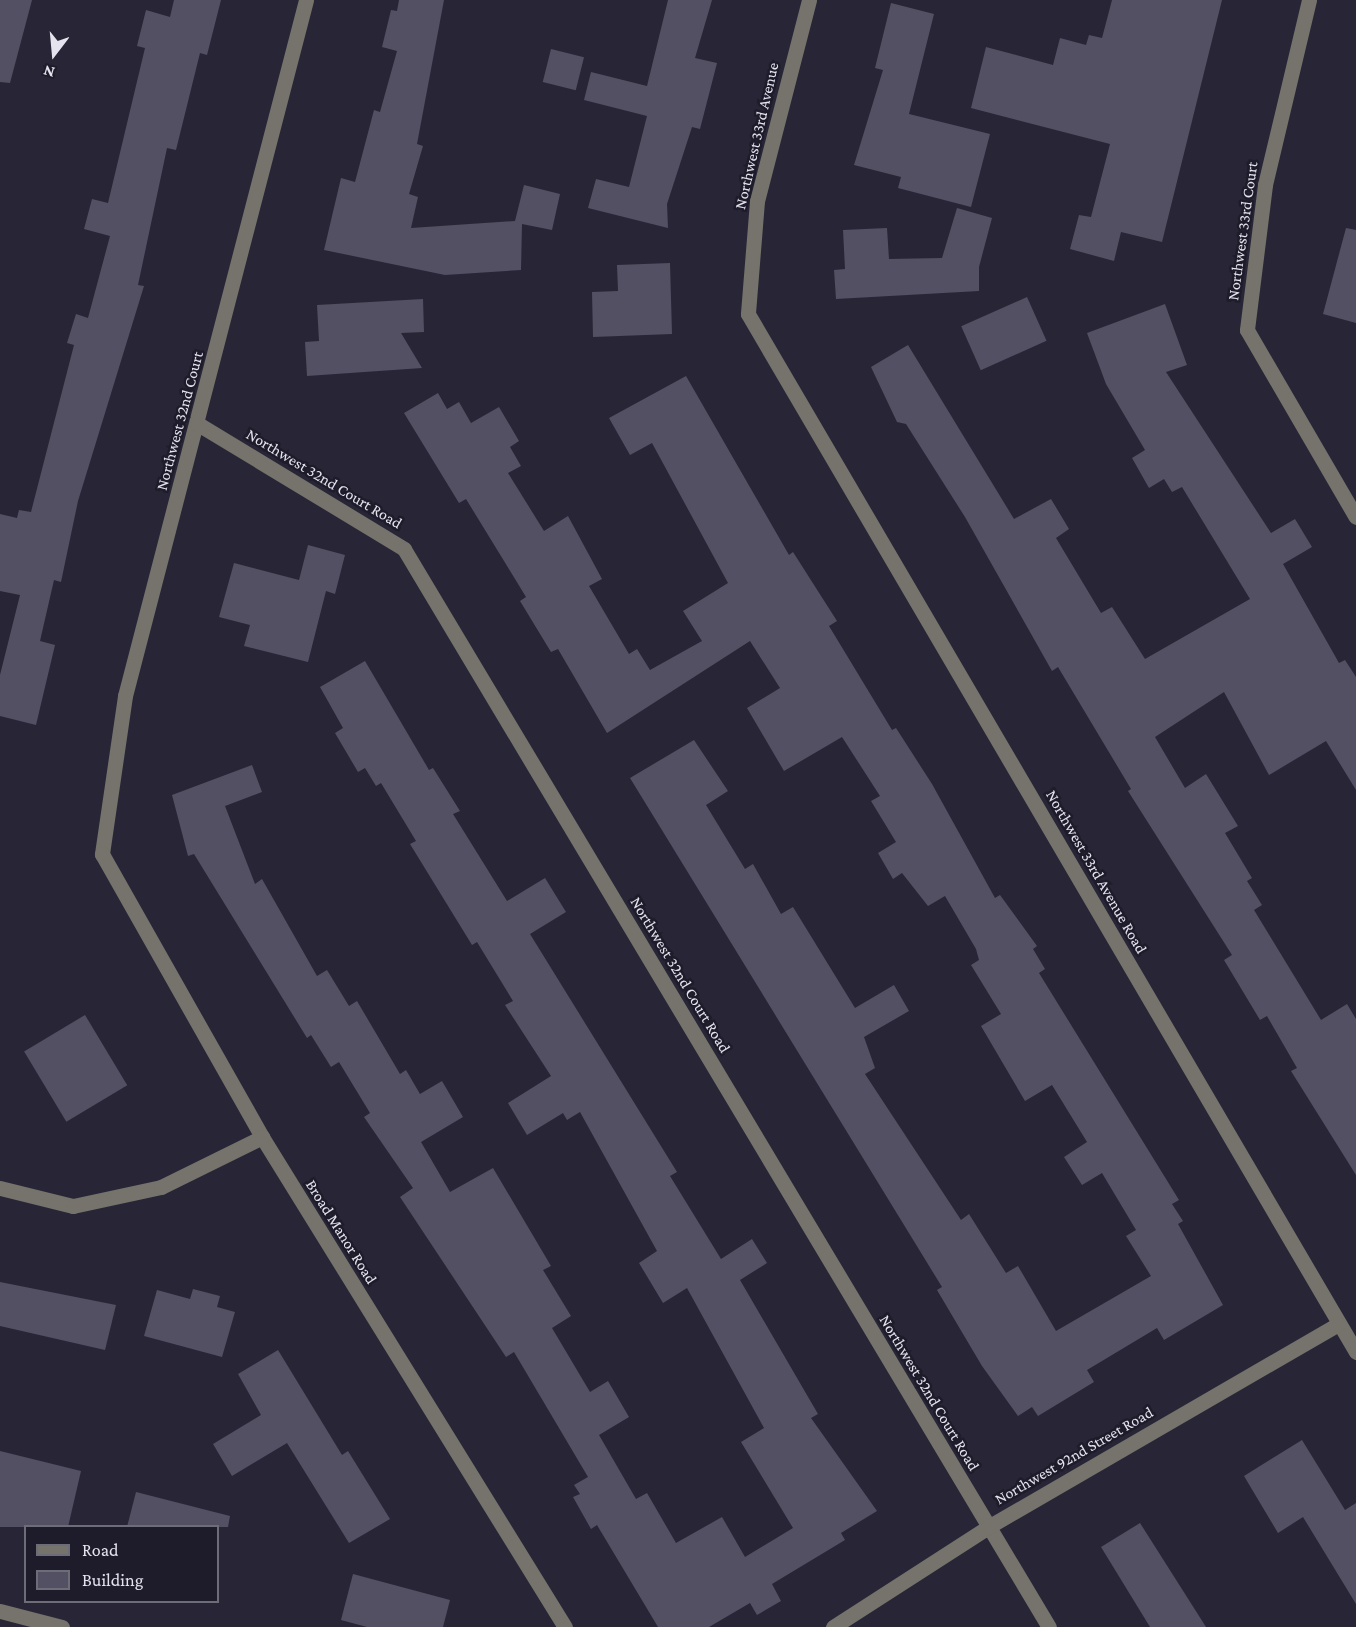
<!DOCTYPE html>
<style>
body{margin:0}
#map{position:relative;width:1356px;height:1627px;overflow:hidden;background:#282636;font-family:"Crimson Pro",serif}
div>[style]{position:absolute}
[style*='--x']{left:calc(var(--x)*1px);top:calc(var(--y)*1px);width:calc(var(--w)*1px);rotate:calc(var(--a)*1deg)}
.building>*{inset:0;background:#525062;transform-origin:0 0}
.minor>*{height:15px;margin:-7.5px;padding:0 7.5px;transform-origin:7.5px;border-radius:7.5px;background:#75736b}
span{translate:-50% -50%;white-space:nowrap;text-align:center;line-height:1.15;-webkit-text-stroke:5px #1e1c2b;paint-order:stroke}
.street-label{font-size:16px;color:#e4e3ee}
.legend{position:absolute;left:24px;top:1525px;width:195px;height:78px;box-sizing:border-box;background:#1e1c2b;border:2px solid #6d6c79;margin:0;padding:8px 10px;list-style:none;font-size:18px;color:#e4e3ee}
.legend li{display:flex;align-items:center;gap:12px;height:30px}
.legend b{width:30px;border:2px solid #6d6c79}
.north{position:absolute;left:24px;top:24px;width:60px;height:60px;-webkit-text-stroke:4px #1e1c2b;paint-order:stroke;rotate:196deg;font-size:16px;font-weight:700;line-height:24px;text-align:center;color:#e4e3ee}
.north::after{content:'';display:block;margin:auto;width:21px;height:27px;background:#e4e3ee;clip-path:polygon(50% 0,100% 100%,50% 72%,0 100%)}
</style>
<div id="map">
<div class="building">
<div style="clip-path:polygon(0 0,32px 0,10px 83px,0 82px)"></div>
<div style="clip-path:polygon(174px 0,221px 0,207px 55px,200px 53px,176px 150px,167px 148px,138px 285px,144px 286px,78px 501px,61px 582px,54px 580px,40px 641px,55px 645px,36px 725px,0 716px,0 675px,20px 595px,0 591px,0 514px,17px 518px,19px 510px,31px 512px,74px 345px,67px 343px,76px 314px,88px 318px,110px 236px,84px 229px,92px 199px,108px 203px,145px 48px,137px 46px,146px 10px,170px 17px)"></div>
<div style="clip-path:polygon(399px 0,444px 0,417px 144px,423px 146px,409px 194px,418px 197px,411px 228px,515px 221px,524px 185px,560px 194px,552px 230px,522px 224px,521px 270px,445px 275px,324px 250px,341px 178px,355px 182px,374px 110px,380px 112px,397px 51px,382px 47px,391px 10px,397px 11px)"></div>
<div style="clip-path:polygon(668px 0,712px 0,695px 58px,717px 63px,700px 129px,692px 127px,667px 204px,668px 228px,588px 208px,596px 179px,629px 187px,647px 116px,584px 100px,591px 72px,647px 86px)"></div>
<div style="clip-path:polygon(1112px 0,1222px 0,1162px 242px,1121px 232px,1114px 261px,1070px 249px,1079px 215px,1091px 217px,1110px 144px,971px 108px,986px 47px,1053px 65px,1060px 38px,1086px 45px,1089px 35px,1102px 38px)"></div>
<div style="clip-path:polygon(891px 3px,934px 14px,909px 114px,990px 134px,971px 207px,898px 188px,901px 177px,854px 165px,883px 70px,875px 68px)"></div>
<div style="left:551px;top:49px;width:34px;height:34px;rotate:14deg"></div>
<div style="clip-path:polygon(957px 208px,992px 218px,979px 267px,979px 291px,836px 299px,834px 270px,845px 269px,843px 230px,887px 228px,889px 259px,942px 258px)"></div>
<div style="clip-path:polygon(1346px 228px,1356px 230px,1356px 323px,1323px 314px)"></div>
<div style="clip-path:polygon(670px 263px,672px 334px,593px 337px,592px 292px,618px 291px,617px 265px)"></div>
<div style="left:1027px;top:297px;width:48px;height:72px;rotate:66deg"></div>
<div style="clip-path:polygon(423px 299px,424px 332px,401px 333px,422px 368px,307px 376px,305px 342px,319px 341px,317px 305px)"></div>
<div style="clip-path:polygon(1165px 304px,1187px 365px,1166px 372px,1271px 533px,1295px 519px,1312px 547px,1283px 564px,1339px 663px,1345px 660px,1356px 677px,1356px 790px,1326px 741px,1269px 775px,1224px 692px,1155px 737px,1185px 788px,1206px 774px,1238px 826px,1225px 833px,1252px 878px,1247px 881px,1262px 905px,1254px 910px,1321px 1020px,1347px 1004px,1356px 1019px,1356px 1175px,1291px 1071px,1297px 1068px,1267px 1016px,1260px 1020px,1224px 960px,1232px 955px,1128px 791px,1131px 789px,1058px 667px,1052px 671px,965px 517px,906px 424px,897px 422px,871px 367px,908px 345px,1014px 519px,1051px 499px,1069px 529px,1056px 538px,1101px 613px,1112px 607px,1145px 659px,1250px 599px,1182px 487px,1172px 492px,1164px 479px,1149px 488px,1132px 458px,1145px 450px,1106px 384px,1087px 333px)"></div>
<div style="clip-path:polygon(686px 376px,789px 555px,793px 552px,837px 621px,829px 626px,892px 730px,896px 728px,932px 784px,995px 898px,1000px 895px,1037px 946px,1033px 949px,1045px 969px,1039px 973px,1179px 1200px,1172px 1204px,1183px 1221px,1178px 1224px,1223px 1305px,1164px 1340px,1157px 1328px,1087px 1370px,1094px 1382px,1038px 1416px,1032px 1407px,1018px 1416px,982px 1366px,937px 1290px,942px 1287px,630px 778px,694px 740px,728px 791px,706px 805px,745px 869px,753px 864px,781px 914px,793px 907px,855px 1008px,894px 985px,909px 1011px,864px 1037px,875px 1068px,865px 1074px,961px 1220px,969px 1214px,1006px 1273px,1018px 1266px,1056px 1331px,1151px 1276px,1126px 1236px,1136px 1230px,1102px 1173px,1082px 1185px,1064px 1157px,1087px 1142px,1052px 1085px,1025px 1101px,981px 1026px,1001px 1014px,971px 965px,979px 960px,976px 949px,945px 896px,928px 906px,902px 873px,893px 879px,878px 853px,896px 842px,871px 801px,880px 796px,842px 737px,784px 771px,747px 708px,780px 688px,750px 641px,607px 733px,558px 649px,551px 652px,520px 601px,526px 597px,466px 499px,459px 503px,404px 413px,438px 393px,447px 409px,459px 402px,471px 423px,499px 407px,519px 441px,510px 447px,521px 466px,508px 473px,544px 531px,568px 516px,602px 579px,589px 586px,629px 654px,637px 649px,650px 670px,702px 641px,683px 611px,728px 583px,652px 443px,630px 455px,609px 418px)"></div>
<div style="clip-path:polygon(308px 545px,345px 555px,335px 594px,326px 591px,308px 662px,244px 646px,250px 625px,219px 617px,234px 563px,299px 580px)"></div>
<div style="clip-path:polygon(365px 661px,429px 770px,433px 768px,460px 811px,453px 814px,507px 901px,545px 878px,566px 912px,530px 934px,677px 1172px,670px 1176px,721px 1259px,752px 1239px,767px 1263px,740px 1280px,818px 1414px,811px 1418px,877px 1511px,841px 1533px,845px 1540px,772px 1584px,781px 1601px,757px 1615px,750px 1603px,709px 1627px,658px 1627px,597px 1525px,591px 1529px,573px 1497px,580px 1494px,574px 1485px,588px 1477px,514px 1352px,506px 1357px,400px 1197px,413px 1188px,364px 1117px,370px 1113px,339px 1062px,331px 1067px,311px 1035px,307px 1038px,194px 854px,188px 856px,172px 795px,252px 765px,262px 792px,225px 806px,255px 884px,262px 879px,317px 976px,327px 970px,349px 1006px,357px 1001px,400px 1074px,406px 1070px,420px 1094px,442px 1081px,463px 1117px,421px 1142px,450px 1192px,493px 1168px,551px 1266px,543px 1270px,571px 1316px,552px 1328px,590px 1392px,608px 1381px,629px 1417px,599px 1435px,636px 1499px,647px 1493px,676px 1543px,722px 1517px,745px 1557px,793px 1528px,741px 1442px,764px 1428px,687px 1288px,663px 1303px,639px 1263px,657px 1251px,580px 1112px,567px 1120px,563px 1113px,527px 1135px,508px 1103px,551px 1076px,505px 1005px,513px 1001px,477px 942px,472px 945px,410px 844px,416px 841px,381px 783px,376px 786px,365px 768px,358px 772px,335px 733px,343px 728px,320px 687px)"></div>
<div style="left:85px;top:1015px;width:82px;height:71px;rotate:59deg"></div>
<div style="clip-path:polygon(0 1282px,116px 1305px,105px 1350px,0 1326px)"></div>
<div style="clip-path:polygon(193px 1289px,220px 1296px,217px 1307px,235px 1312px,222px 1357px,144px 1336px,157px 1290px,190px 1299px)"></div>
<div style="clip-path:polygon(278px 1350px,342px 1455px,348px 1451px,390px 1519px,349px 1543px,287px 1443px,232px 1476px,213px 1444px,261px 1415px,238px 1374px)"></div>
<div style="clip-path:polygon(1302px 1440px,1345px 1510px,1356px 1503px,1356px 1604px,1303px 1517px,1278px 1533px,1244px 1476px)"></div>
<div style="clip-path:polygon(0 1451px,81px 1471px,68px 1527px,0 1527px)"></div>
<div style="clip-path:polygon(136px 1492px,230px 1516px,228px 1527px,127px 1527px)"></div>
<div style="clip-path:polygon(1140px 1523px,1206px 1627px,1150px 1627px,1101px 1547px)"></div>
<div style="clip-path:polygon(353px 1574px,450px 1600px,443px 1627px,367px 1627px,341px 1620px)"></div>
</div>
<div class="minor">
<div style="--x:306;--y:0;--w:719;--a:104.58"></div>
<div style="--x:125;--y:696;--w:160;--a:98.3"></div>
<div style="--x:102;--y:854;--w:325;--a:60.5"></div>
<div style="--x:262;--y:1137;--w:576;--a:58.27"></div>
<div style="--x:809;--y:0;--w:208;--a:104.5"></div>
<div style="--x:757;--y:201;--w:113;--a:94.6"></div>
<div style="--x:748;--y:314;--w:1203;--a:59.64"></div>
<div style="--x:1309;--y:0;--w:190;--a:103.4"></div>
<div style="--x:1265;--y:185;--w:146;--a:97.1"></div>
<div style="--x:1247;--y:330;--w:216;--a:59.8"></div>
<div style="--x:198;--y:424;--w:241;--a:31.2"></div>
<div style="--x:404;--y:549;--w:1256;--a:59.11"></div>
<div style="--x:0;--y:1188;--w:75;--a:13.9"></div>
<div style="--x:73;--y:1206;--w:90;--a:-12.2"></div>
<div style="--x:161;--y:1187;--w:113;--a:-26.3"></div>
<div style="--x:0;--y:1611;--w:64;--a:14.5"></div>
<div style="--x:833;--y:1627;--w:184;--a:-32.8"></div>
<div style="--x:988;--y:1527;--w:405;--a:-30.1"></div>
</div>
<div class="street-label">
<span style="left:757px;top:136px;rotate:-77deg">Northwest 33rd Avenue</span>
<span style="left:1243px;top:231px;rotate:-82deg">Northwest 33rd Court</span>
<span style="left:180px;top:421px;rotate:-75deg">Northwest 32nd Court</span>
<span style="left:324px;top:479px;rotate:31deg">Northwest 32nd Court Road</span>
<span style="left:1096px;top:872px;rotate:60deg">Northwest 33rd Avenue Road</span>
<span style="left:680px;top:975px;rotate:59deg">Northwest 32nd Court Road</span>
<span style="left:341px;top:1232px;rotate:58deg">Broad Manor Road</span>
<span style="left:929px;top:1393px;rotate:59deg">Northwest 32nd Court Road</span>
<span style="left:1074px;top:1456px;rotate:-30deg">Northwest 92nd Street Road</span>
</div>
<ul class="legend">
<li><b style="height:8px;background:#75736b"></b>Road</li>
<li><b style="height:16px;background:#525062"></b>Building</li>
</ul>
<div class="north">N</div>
</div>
